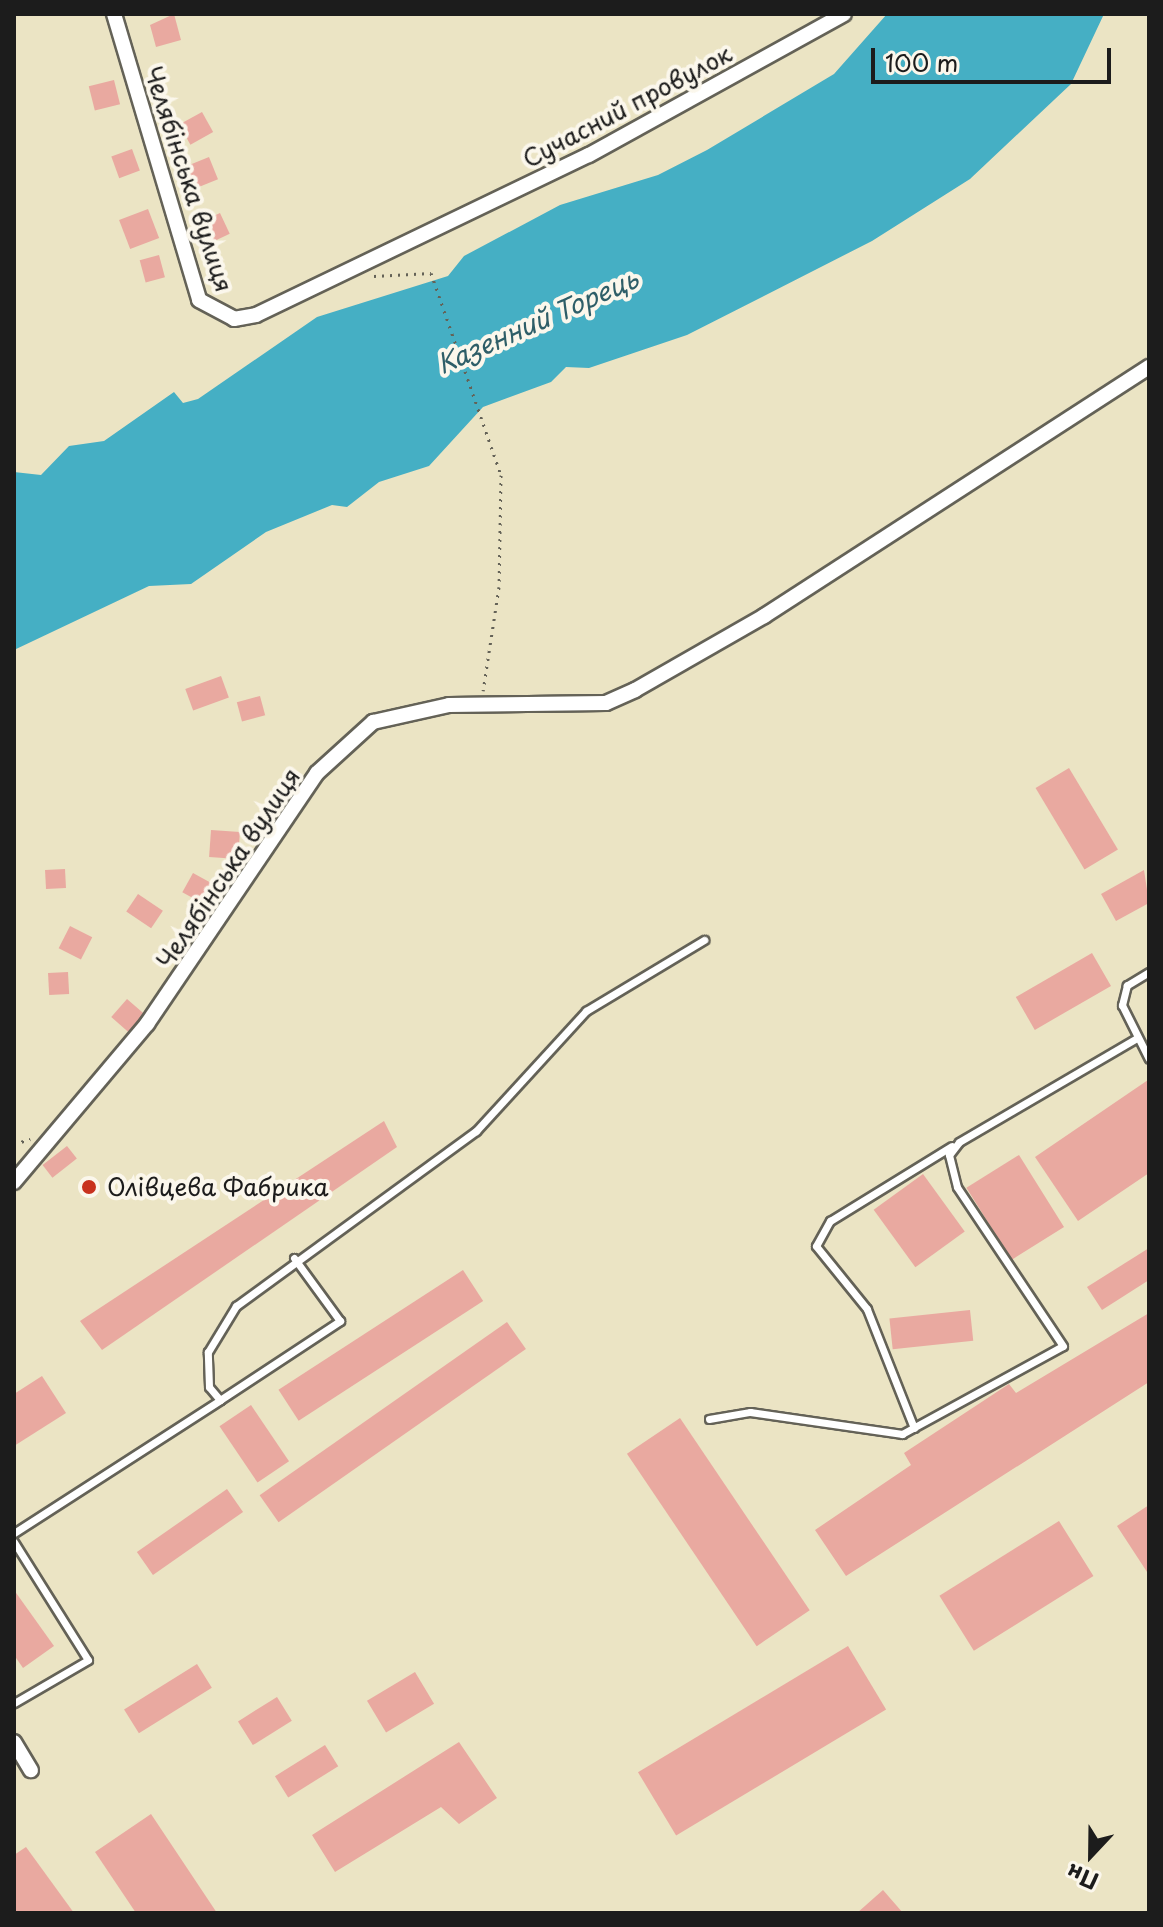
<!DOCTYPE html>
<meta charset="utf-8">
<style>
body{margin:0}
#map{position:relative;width:1163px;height:1927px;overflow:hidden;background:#ebe4c4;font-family:"Playpen Sans",sans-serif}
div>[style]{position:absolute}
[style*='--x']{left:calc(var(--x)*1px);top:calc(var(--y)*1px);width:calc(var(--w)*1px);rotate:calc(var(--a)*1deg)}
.water>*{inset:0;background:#45afc4}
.building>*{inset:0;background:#e9a9a0;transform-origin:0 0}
.path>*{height:3px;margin-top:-1.5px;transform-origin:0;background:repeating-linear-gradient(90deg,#646257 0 2px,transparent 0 8px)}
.roads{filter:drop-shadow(2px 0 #646257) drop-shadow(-2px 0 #646257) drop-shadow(0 2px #646257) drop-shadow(0 -2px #646257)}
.lane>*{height:7px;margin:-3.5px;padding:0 3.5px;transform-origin:3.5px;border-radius:3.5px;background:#fff}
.street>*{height:14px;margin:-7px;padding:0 7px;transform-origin:7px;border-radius:7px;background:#fff}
.dots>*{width:22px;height:22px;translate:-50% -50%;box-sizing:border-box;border:4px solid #fbf7ec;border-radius:50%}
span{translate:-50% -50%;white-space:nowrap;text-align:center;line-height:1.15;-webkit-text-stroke:8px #fbf7ec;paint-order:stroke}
.street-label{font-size:24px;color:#1c1c1c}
.poi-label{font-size:24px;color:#1c1c1c}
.left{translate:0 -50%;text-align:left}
.water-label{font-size:26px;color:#2e5e68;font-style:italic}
.frame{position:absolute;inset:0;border:16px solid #1c1c1c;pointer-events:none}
.north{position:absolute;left:1051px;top:1815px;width:80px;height:80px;-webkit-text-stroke:6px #fbf7ec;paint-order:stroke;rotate:202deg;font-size:22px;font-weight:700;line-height:32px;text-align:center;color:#1c1c1c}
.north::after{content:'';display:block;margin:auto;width:28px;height:36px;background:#1c1c1c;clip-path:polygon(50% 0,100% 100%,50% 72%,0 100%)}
.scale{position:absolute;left:871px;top:48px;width:240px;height:36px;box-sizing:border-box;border:4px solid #1c1c1c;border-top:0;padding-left:10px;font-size:24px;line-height:28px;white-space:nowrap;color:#1c1c1c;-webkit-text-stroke:6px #fbf7ec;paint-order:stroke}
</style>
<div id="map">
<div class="water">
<div style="clip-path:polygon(887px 14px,1104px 14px,1071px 84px,970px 179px,872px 241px,687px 335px,589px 368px,566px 367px,551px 382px,483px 407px,429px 466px,379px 482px,347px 507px,332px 505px,266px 532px,191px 584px,149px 586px,14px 650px,14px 472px,41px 475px,69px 446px,104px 441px,174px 392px,183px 403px,198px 399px,317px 317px,448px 276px,464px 256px,560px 205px,658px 175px,707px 150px,834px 74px)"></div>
</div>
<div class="building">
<div style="clip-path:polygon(174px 14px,181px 40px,156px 47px,150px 25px)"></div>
<div style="left:114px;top:80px;width:25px;height:26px;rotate:76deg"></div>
<div style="left:202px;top:112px;width:23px;height:26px;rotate:61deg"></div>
<div style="left:132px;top:149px;width:23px;height:22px;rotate:70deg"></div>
<div style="left:209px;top:157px;width:24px;height:24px;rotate:68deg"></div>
<div style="left:148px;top:209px;width:31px;height:31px;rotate:69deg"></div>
<div style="left:220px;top:213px;width:23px;height:25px;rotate:65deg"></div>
<div style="left:159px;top:255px;width:23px;height:20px;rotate:75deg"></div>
<div style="left:221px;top:676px;width:23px;height:38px;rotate:70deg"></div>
<div style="left:260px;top:696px;width:20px;height:24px;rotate:75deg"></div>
<div style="left:1069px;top:768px;width:95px;height:39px;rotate:59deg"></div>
<div style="left:211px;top:830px;width:29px;height:27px;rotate:4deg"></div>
<div style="left:65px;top:869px;width:19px;height:20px;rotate:87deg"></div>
<div style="clip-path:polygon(1144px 870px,1149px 903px,1116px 921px,1101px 894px)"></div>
<div style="left:193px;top:873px;width:26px;height:22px;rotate:29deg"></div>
<div style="left:138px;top:894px;width:30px;height:21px;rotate:34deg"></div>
<div style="left:70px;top:926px;width:25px;height:25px;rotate:27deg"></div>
<div style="left:1092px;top:953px;width:38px;height:88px;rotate:60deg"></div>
<div style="left:68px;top:972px;width:22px;height:20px;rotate:87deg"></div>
<div style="left:127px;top:999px;width:23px;height:24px;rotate:41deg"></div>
<div style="clip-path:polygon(1148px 1080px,1149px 1173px,1078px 1221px,1035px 1157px)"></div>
<div style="clip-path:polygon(384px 1121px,397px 1147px,102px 1350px,80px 1321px)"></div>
<div style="left:67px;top:1146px;width:16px;height:31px;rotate:52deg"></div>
<div style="left:1019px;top:1155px;width:85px;height:62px;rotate:58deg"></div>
<div style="left:923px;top:1174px;width:71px;height:61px;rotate:54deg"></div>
<div style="clip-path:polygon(1149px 1248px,1149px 1280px,1102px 1310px,1087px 1287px)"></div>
<div style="left:463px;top:1270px;width:37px;height:220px;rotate:57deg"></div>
<div style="left:970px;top:1310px;width:31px;height:81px;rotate:84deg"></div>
<div style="clip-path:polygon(1149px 1313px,1149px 1382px,846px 1576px,815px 1530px,911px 1465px,904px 1453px,1009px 1384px,1016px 1393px)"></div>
<div style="left:507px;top:1322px;width:33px;height:302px;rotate:55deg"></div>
<div style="clip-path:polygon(42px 1376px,66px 1413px,14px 1446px,14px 1394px)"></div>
<div style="left:251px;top:1405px;width:68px;height:38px;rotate:56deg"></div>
<div style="left:680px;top:1418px;width:232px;height:64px;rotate:56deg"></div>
<div style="left:227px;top:1489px;width:28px;height:110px;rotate:55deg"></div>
<div style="clip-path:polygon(1149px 1505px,1149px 1575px,1117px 1526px)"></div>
<div style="left:1059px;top:1521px;width:65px;height:141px;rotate:58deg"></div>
<div style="clip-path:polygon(14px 1590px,54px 1646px,23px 1668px,14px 1655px)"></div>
<div style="left:848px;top:1646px;width:74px;height:245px;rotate:59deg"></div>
<div style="left:197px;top:1664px;width:28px;height:86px;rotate:58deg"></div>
<div style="left:415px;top:1672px;width:37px;height:56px;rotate:59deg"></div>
<div style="left:277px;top:1697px;width:28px;height:46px;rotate:58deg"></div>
<div style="clip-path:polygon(459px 1742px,497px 1798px,459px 1824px,441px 1807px,335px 1872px,312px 1835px)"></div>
<div style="left:325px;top:1745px;width:25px;height:59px;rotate:58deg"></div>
<div style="clip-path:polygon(151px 1814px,217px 1913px,136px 1913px,95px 1852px)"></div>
<div style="clip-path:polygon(26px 1847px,74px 1913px,14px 1913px,14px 1855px)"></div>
<div style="clip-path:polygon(883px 1890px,903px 1913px,857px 1913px)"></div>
</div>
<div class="path">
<div style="--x:374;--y:276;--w:57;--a:-3"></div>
<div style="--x:431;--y:273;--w:214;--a:70.9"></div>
<div style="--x:501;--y:475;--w:112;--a:91"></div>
<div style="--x:499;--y:587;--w:105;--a:98.7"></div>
<div style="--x:14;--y:1144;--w:17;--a:-17"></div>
</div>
<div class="roads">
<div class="lane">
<div style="--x:1149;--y:972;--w:26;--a:149"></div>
<div style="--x:1127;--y:985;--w:21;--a:104"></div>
<div style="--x:1122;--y:1005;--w:60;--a:63.4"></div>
<div style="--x:220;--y:1400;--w:144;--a:-33.4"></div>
<div style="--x:340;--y:1321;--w:78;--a:-126.1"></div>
<div style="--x:709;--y:1419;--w:42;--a:-9.7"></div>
<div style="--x:750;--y:1412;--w:154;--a:8.2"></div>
<div style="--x:902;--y:1434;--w:183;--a:-28.7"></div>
<div style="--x:1063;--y:1346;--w:191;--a:-123.7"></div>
<div style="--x:957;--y:1187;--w:33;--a:-104"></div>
<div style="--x:949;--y:1155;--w:16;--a:-52"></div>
<div style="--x:959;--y:1142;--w:206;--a:-30.3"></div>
<div style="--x:914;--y:1428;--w:128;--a:-111.6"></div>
<div style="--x:867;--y:1309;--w:81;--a:-129"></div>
<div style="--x:816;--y:1246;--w:29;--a:-61"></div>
<div style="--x:830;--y:1221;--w:143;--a:-31.6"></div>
<div style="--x:14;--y:1533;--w:245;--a:-32.8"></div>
<div style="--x:220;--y:1400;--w:17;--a:-130"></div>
<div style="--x:209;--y:1387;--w:35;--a:-92"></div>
<div style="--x:208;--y:1352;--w:54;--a:-58.7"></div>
<div style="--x:236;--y:1306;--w:297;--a:-36.1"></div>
<div style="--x:476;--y:1131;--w:163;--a:-47.5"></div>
<div style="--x:586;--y:1011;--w:138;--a:-31"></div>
<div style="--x:14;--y:1542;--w:139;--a:57.9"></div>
<div style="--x:88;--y:1660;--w:86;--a:149.8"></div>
</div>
<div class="street">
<div style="--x:114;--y:14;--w:298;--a:73.4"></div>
<div style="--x:199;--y:300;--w:40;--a:28"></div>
<div style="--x:234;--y:319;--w:22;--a:-10"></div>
<div style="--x:256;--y:315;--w:369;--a:-25.7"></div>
<div style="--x:589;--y:155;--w:291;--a:-28.9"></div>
<div style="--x:14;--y:1182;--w:207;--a:-49.9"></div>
<div style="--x:147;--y:1024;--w:303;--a:-55.9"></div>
<div style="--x:317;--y:773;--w:76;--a:-42.3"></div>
<div style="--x:373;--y:722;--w:78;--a:-12.6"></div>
<div style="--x:449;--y:705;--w:157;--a:-0.7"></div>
<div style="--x:606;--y:703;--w:32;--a:-24"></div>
<div style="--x:635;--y:690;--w:149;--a:-29.8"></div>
<div style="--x:764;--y:616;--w:459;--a:-32.9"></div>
<div style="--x:14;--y:1742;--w:33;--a:59"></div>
</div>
</div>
<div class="dots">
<div style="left:89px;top:1187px;background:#c8321e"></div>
</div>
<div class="street-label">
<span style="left:627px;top:106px;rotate:-28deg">Сучасний провулок</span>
<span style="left:189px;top:179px;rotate:72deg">Челябінська вулиця</span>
<span style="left:228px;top:868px;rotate:-56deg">Челябінська вулиця</span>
</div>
<div class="poi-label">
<span class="left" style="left:107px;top:1187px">Олівцева Фабрика</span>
</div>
<div class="water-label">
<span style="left:537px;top:321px;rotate:-24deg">Казенний Торець</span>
</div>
<div class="frame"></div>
<div class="north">Пн</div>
<div class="scale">100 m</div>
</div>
